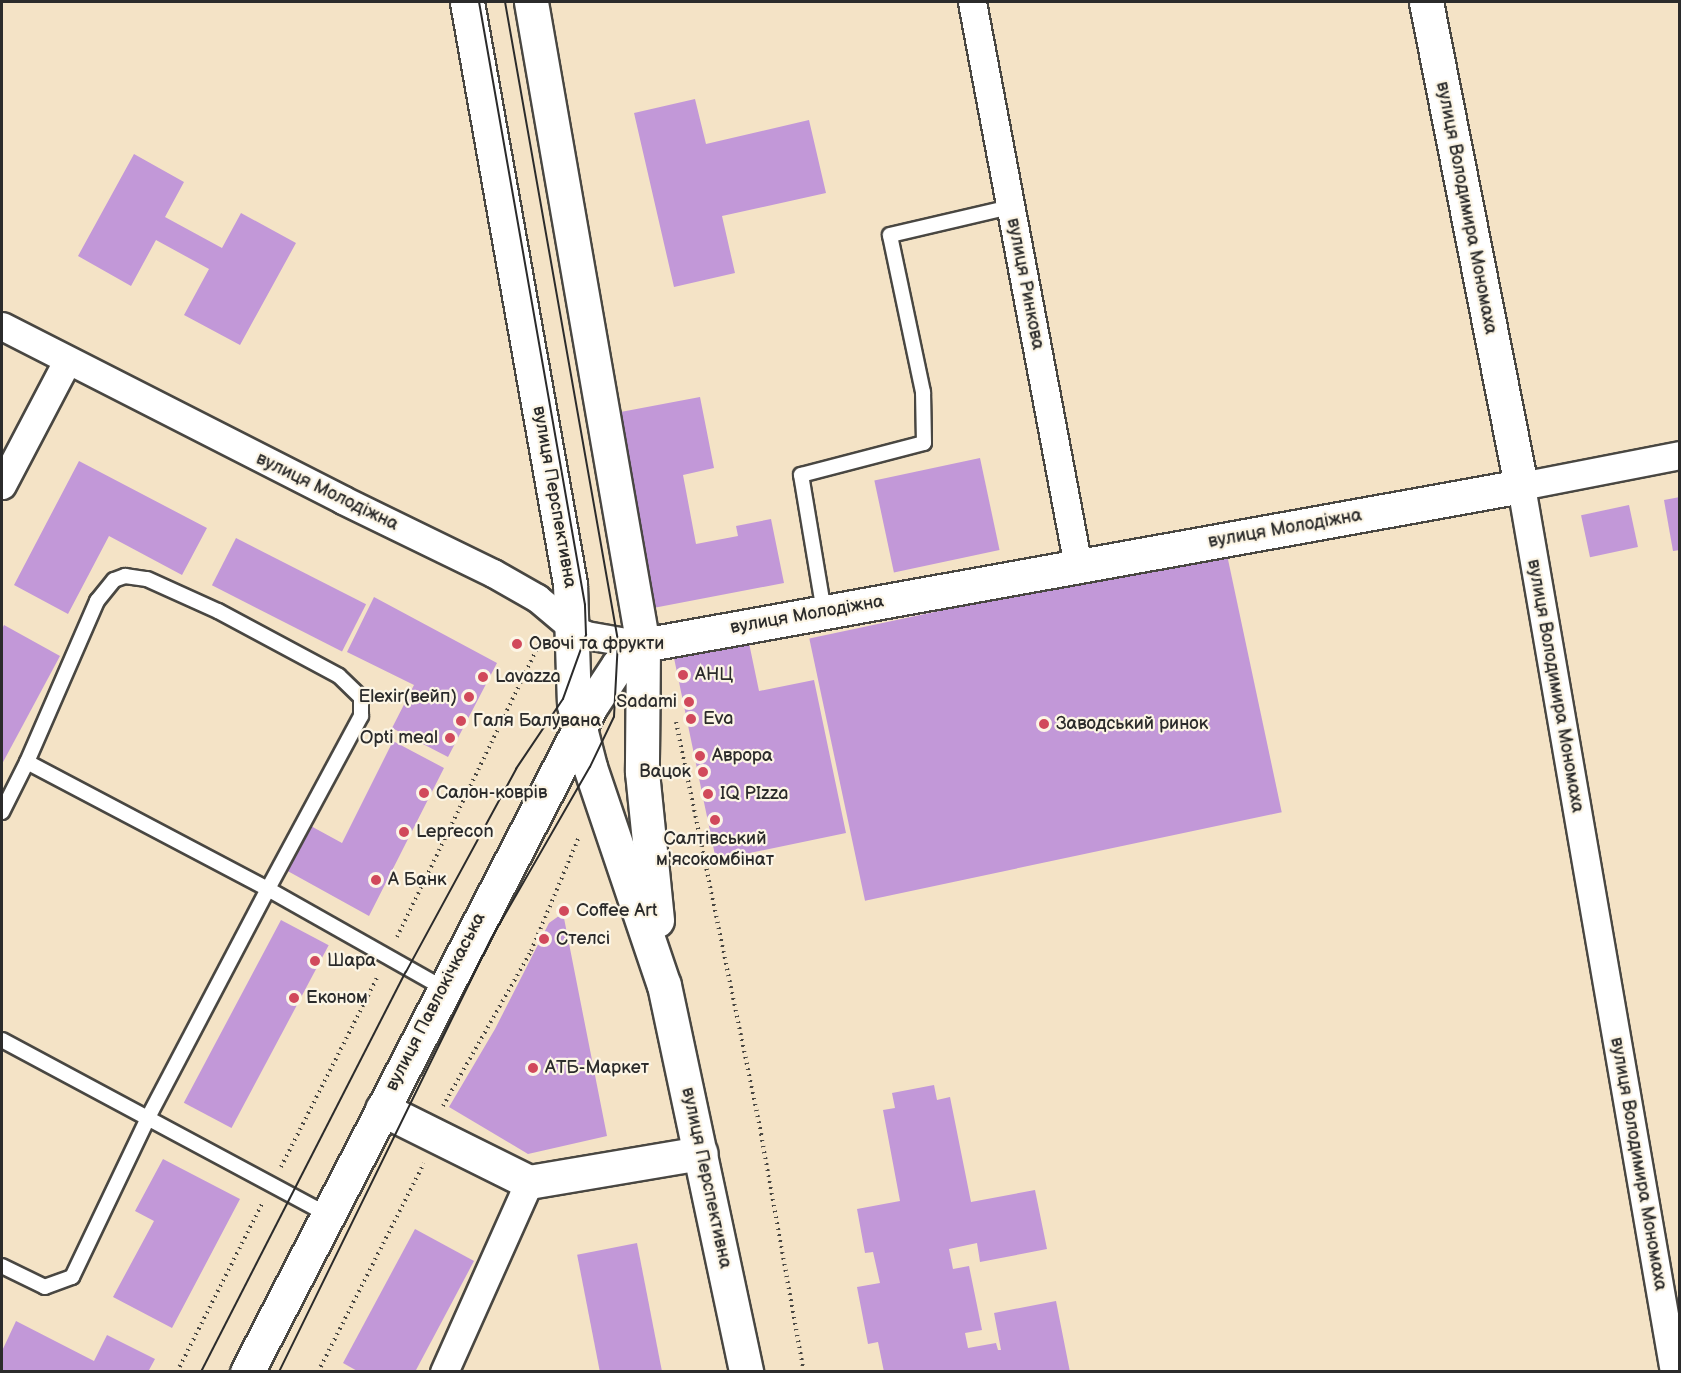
<!DOCTYPE html>
<meta charset="utf-8">
<style>
body{margin:0}
#map{position:relative;width:1681px;height:1373px;overflow:hidden;background:#f4e3c6;font-family:"Balsamiq Sans",sans-serif}
div>[style]{position:absolute}
[style*='--x']{left:calc(var(--x)*1px);top:calc(var(--y)*1px);width:calc(var(--w)*1px);rotate:calc(var(--a)*1deg)}
.building>*{inset:0;background:#c298d8;transform-origin:0 0}
.path>*{height:4px;margin-top:-2px;transform-origin:0;background:repeating-linear-gradient(90deg,#494742 0 1.5px,transparent 0 6px)}
.roads{filter:drop-shadow(2px 0 #494742) drop-shadow(-2px 0 #494742) drop-shadow(0 2px #494742) drop-shadow(0 -2px #494742)}
.lane>*{height:14px;margin:-7px;padding:0 7px;transform-origin:7px;border-radius:7px;background:#fff}
.street>*{height:27px;margin:-13.5px;padding:0 13.5px;transform-origin:13.5px;border-radius:13.5px;background:#fff}
.secondary>*{height:33px;margin:-16.5px;padding:0 16.5px;transform-origin:16.5px;border-radius:16.5px;background:#fff}
.tram>*{height:1.5px;margin:-0.75px;padding:0 0.75px;transform-origin:0.75px;border-radius:0.75px;background:#2b2b2b}
.dots>*{width:16px;height:16px;translate:-50% -50%;box-sizing:border-box;border:3px solid #fcf5e5;border-radius:50%}
span{translate:-50% -50%;white-space:nowrap;text-align:center;line-height:1.15;-webkit-text-stroke:4.5px #fcf5e5;paint-order:stroke}
.street-label{font-size:18px;color:#2b2b2b}
.poi-label{font-size:18px;color:#2b2b2b}
.left{translate:0 -50%;text-align:left}
.right{translate:-100% -50%;text-align:right}
.frame{position:absolute;inset:0;border:3px solid #2b2b2b;pointer-events:none}
</style>
<div id="map">
<div class="building">
<div style="clip-path:polygon(695px 99px,706px 144px,809px 120px,826px 193px,722px 216px,735px 273px,674px 287px,634px 113px)"></div>
<div style="clip-path:polygon(134px 154px,184px 182px,165px 217px,222px 248px,241px 213px,296px 243px,240px 345px,184px 315px,209px 269px,156px 240px,131px 286px,78px 256px)"></div>
<div style="clip-path:polygon(700px 397px,714px 468px,683px 475px,696px 544px,738px 536px,736px 526px,771px 519px,784px 583px,648px 609px,610px 414px)"></div>
<div style="left:980px;top:458px;width:94px;height:108px;rotate:78deg"></div>
<div style="clip-path:polygon(79px 461px,207px 528px,182px 575px,109px 536px,68px 614px,14px 585px)"></div>
<div style="clip-path:polygon(1680px 497px,1680px 550px,1673px 551px,1664px 500px)"></div>
<div style="left:1629px;top:505px;width:43px;height:49px;rotate:78deg"></div>
<div style="left:236px;top:538px;width:146px;height:53px;rotate:27deg"></div>
<div style="left:1226px;top:550px;width:268px;height:426px;rotate:78deg"></div>
<div style="clip-path:polygon(374px 597px,497px 663px,448px 757px,392px 728px,414px 685px,347px 652px)"></div>
<div style="clip-path:polygon(4px 625px,60px 656px,2px 764px,2px 629px)"></div>
<div style="clip-path:polygon(749px 643px,759px 691px,814px 680px,846px 833px,716px 860px,674px 658px)"></div>
<div style="clip-path:polygon(393px 741px,444px 768px,369px 916px,284px 869px,309px 825px,342px 843px)"></div>
<div style="clip-path:polygon(563px 913px,607px 1136px,528px 1154px,449px 1107px,495px 1029px,549px 923px)"></div>
<div style="left:281px;top:920px;width:54px;height:207px;rotate:28deg"></div>
<div style="clip-path:polygon(934px 1085px,937px 1100px,950px 1097px,971px 1202px,1035px 1190px,1047px 1249px,980px 1262px,977px 1243px,949px 1249px,953px 1269px,969px 1266px,982px 1330px,965px 1333px,968px 1348px,996px 1343px,998px 1350px,1001px 1350px,994px 1313px,1056px 1301px,1070px 1372px,884px 1372px,878px 1342px,868px 1344px,857px 1287px,880px 1283px,873px 1252px,865px 1253px,857px 1209px,900px 1201px,883px 1110px,895px 1108px,892px 1093px)"></div>
<div style="clip-path:polygon(163px 1159px,240px 1199px,172px 1328px,113px 1297px,154px 1221px,135px 1211px)"></div>
<div style="clip-path:polygon(415px 1229px,474px 1261px,415px 1372px,359px 1372px,343px 1363px)"></div>
<div style="left:637px;top:1243px;width:132px;height:61px;rotate:79deg"></div>
<div style="clip-path:polygon(16px 1321px,94px 1361px,107px 1335px,155px 1359px,148px 1372px,2px 1372px,2px 1351px)"></div>
</div>
<div class="path">
<div style="--x:676;--y:722;--w:421;--a:78.3"></div>
<div style="--x:761;--y:1134;--w:242;--a:79.8"></div>
<div style="--x:397;--y:937;--w:326;--a:-64.1"></div>
<div style="--x:443;--y:1106;--w:178;--a:-60.4"></div>
<div style="--x:531;--y:951;--w:124;--a:-67.2"></div>
<div style="--x:281;--y:1167;--w:214;--a:-63.1"></div>
<div style="--x:177;--y:1372;--w:188;--a:-63.2"></div>
<div style="--x:318;--y:1372;--w:234;--a:-63.1"></div>
</div>
<div class="roads">
<div class="lane">
<div style="--x:824;--y:612;--w:139;--a:-99.5"></div>
<div style="--x:801;--y:475;--w:127;--a:-14.6"></div>
<div style="--x:924;--y:443;--w:51;--a:-91.1"></div>
<div style="--x:923;--y:392;--w:160;--a:-101.9"></div>
<div style="--x:890;--y:235;--w:123;--a:-13.1"></div>
<div style="--x:27;--y:762;--w:176;--a:-66.5"></div>
<div style="--x:97;--y:601;--w:27;--a:-51"></div>
<div style="--x:114;--y:580;--w:12;--a:-20"></div>
<div style="--x:125;--y:576;--w:22;--a:8"></div>
<div style="--x:147;--y:579;--w:78;--a:24.3"></div>
<div style="--x:218;--y:611;--w:137;--a:28.2"></div>
<div style="--x:339;--y:676;--w:30;--a:44"></div>
<div style="--x:361;--y:697;--w:19;--a:90"></div>
<div style="--x:361;--y:716;--w:196;--a:118.3"></div>
<div style="--x:268;--y:889;--w:201;--a:29.5"></div>
<div style="--x:2;--y:812;--w:56;--a:-63.4"></div>
<div style="--x:27;--y:762;--w:272;--a:27.8"></div>
<div style="--x:268;--y:889;--w:259;--a:117.7"></div>
<div style="--x:148;--y:1118;--w:176;--a:115.5"></div>
<div style="--x:72;--y:1277;--w:29;--a:160"></div>
<div style="--x:45;--y:1287;--w:48;--a:-154"></div>
<div style="--x:2;--y:1040;--w:370;--a:28.2"></div>
</div>
<div class="street">
<div style="--x:972;--y:2;--w:574;--a:79.36"></div>
<div style="--x:2;--y:326;--w:383;--a:27"></div>
<div style="--x:343;--y:500;--w:167;--a:26"></div>
<div style="--x:493;--y:573;--w:51;--a:29.6"></div>
<div style="--x:537;--y:598;--w:48;--a:40"></div>
<div style="--x:574;--y:629;--w:13;--a:27"></div>
<div style="--x:586;--y:635;--w:58;--a:10"></div>
<div style="--x:2;--y:485;--w:140;--a:-62.3"></div>
<div style="--x:444;--y:1372;--w:208;--a:-65.9"></div>
<div style="--x:1674;--y:1372;--w:899;--a:-99.8"></div>
<div style="--x:1521;--y:486;--w:162;--a:-11"></div>
</div>
<div class="secondary">
<div style="--x:467;--y:2;--w:591;--a:79.96"></div>
<div style="--x:570;--y:584;--w:121;--a:88.1"></div>
<div style="--x:574;--y:705;--w:64;--a:75.5"></div>
<div style="--x:590;--y:767;--w:230;--a:71.3"></div>
<div style="--x:664;--y:985;--w:396;--a:78"></div>
<div style="--x:531;--y:2;--w:653;--a:80.12"></div>
<div style="--x:643;--y:645;--w:127;--a:90.5"></div>
<div style="--x:642;--y:772;--w:149;--a:84.2"></div>
<div style="--x:382;--y:1109;--w:164;--a:26.4"></div>
<div style="--x:529;--y:1182;--w:174;--a:-9.6"></div>
<div style="--x:247;--y:1372;--w:750;--a:-62.68"></div>
<div style="--x:591;--y:706;--w:49;--a:-56.6"></div>
<div style="--x:618;--y:665;--w:32;--a:-39"></div>
<div style="--x:643;--y:645;--w:892;--a:-10.26"></div>
<div style="--x:1521;--y:486;--w:493;--a:-101.1"></div>
</div>
</div>
<div class="tram">
<div style="--x:201;--y:1372;--w:449;--a:-62.9"></div>
<div style="--x:406;--y:972;--w:231;--a:-61.5"></div>
<div style="--x:516;--y:769;--w:84;--a:-56.1"></div>
<div style="--x:563;--y:699;--w:68;--a:-70.2"></div>
<div style="--x:586;--y:635;--w:30;--a:-92"></div>
<div style="--x:585;--y:605;--w:612;--a:-99.97"></div>
<div style="--x:279;--y:1372;--w:482;--a:-63.9"></div>
<div style="--x:491;--y:939;--w:198;--a:-60.1"></div>
<div style="--x:590;--y:767;--w:55;--a:-64.4"></div>
<div style="--x:614;--y:717;--w:76;--a:-87"></div>
<div style="--x:618;--y:641;--w:649;--a:-100.03"></div>
</div>
<div class="dots">
<div style="left:517px;top:644px;background:#d1495b"></div>
<div style="left:683px;top:675px;background:#d1495b"></div>
<div style="left:483px;top:677px;background:#d1495b"></div>
<div style="left:469px;top:697px;background:#d1495b"></div>
<div style="left:689px;top:702px;background:#d1495b"></div>
<div style="left:691px;top:719px;background:#d1495b"></div>
<div style="left:461px;top:721px;background:#d1495b"></div>
<div style="left:1044px;top:724px;background:#d1495b"></div>
<div style="left:450px;top:738px;background:#d1495b"></div>
<div style="left:700px;top:756px;background:#d1495b"></div>
<div style="left:703px;top:772px;background:#d1495b"></div>
<div style="left:424px;top:793px;background:#d1495b"></div>
<div style="left:708px;top:794px;background:#d1495b"></div>
<div style="left:715px;top:820px;background:#d1495b"></div>
<div style="left:404px;top:832px;background:#d1495b"></div>
<div style="left:376px;top:880px;background:#d1495b"></div>
<div style="left:564px;top:911px;background:#d1495b"></div>
<div style="left:544px;top:939px;background:#d1495b"></div>
<div style="left:315px;top:961px;background:#d1495b"></div>
<div style="left:294px;top:998px;background:#d1495b"></div>
<div style="left:533px;top:1068px;background:#d1495b"></div>
</div>
<div class="street-label">
<span style="left:1466px;top:208px;rotate:79deg">вулиця Володимира Мономаха</span>
<span style="left:1025px;top:284px;rotate:79deg">вулиця Ринкова</span>
<span style="left:327px;top:492px;rotate:26deg">вулиця Молодіжна</span>
<span style="left:554px;top:497px;rotate:80deg">вулиця Перспективна</span>
<span style="left:1285px;top:529px;rotate:-10deg">вулиця Молодіжна</span>
<span style="left:807px;top:615px;rotate:-10deg">вулиця Молодіжна</span>
<span style="left:1555px;top:686px;rotate:80deg">вулиця Володимира Мономаха</span>
<span style="left:436px;top:1002px;rotate:-63deg">вулиця Павлокічкаська</span>
<span style="left:1638px;top:1164px;rotate:80deg">вулиця Володимира Мономаха</span>
<span style="left:706px;top:1178px;rotate:78deg">вулиця Перспективна</span>
</div>
<div class="poi-label">
<span class="left" style="left:529px;top:644px">Овочі та фрукти</span>
<span class="left" style="left:695px;top:675px">АНЦ</span>
<span class="left" style="left:495px;top:677px">Lavazza</span>
<span class="right" style="left:457px;top:697px">Elexir(вейп)</span>
<span class="right" style="left:677px;top:702px">Sadami</span>
<span class="left" style="left:703px;top:719px">Eva</span>
<span class="left" style="left:473px;top:721px">Галя Балувана</span>
<span class="left" style="left:1056px;top:724px">Заводський ринок</span>
<span class="right" style="left:438px;top:738px">Opti meal</span>
<span class="left" style="left:712px;top:756px">Аврора</span>
<span class="right" style="left:691px;top:772px">Вацок</span>
<span class="left" style="left:436px;top:793px">Салон-коврів</span>
<span class="left" style="left:720px;top:794px">IQ PIzza</span>
<span class="left" style="left:416px;top:832px">Leprecon</span>
<span style="left:715px;top:850px">Салтівський<br>м'ясокомбінат</span>
<span class="left" style="left:388px;top:880px">А Банк</span>
<span class="left" style="left:576px;top:911px">Coffee Art</span>
<span class="left" style="left:556px;top:939px">Стелсі</span>
<span class="left" style="left:327px;top:961px">Шара</span>
<span class="left" style="left:306px;top:998px">Економ</span>
<span class="left" style="left:545px;top:1068px">АТБ-Маркет</span>
</div>
<div class="frame"></div>
</div>
